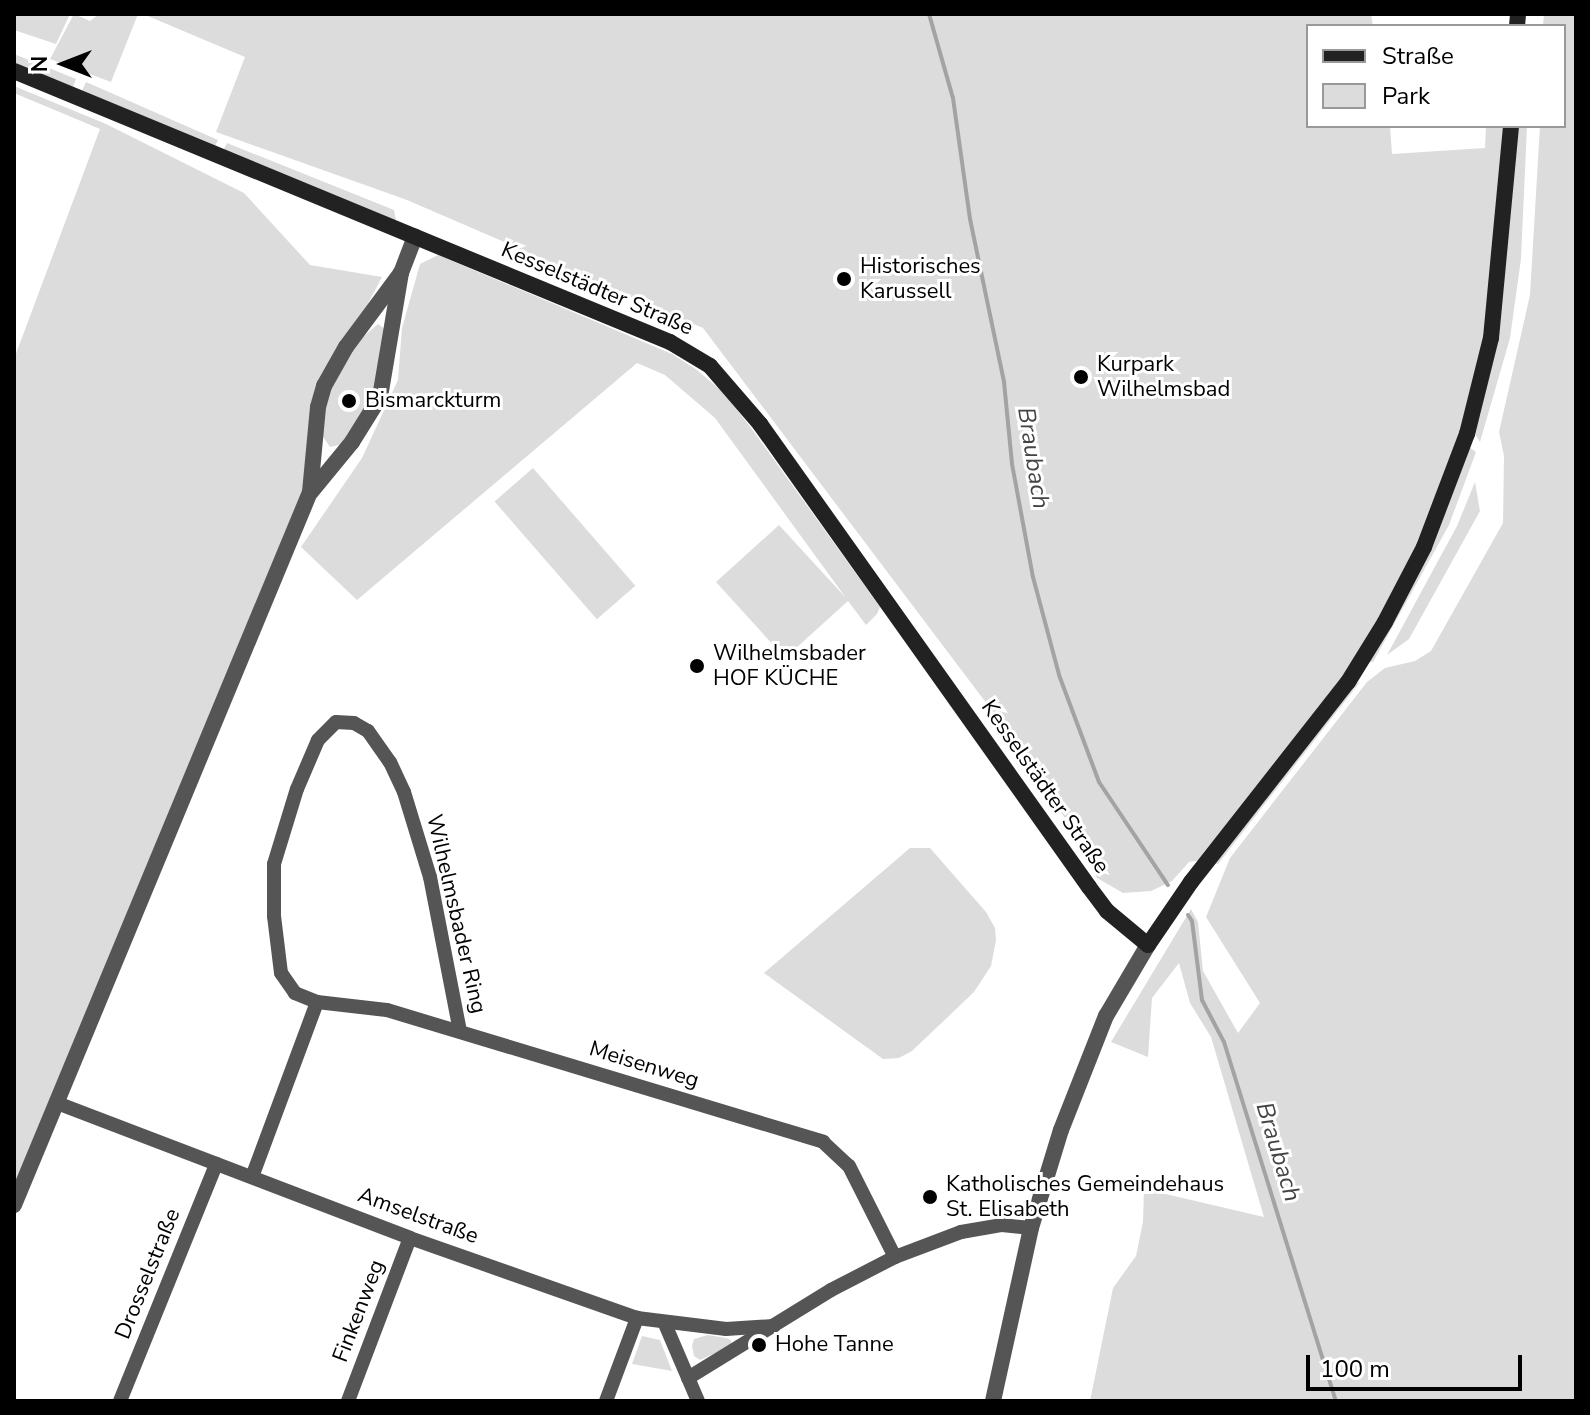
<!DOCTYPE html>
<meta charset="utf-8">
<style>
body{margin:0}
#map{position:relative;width:1590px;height:1415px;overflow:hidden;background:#fff;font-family:"Nunito Sans",sans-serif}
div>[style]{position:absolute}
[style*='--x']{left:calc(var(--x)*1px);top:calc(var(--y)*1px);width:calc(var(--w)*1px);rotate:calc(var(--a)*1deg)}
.green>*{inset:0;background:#dcdcdc;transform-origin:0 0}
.stream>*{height:4px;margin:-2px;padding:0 2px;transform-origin:2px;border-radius:2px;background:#a3a3a3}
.minor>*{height:14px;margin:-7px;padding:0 7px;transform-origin:7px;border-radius:7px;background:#555}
.tertiary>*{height:16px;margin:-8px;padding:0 8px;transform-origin:8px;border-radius:8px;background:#555}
.secondary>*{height:16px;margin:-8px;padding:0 8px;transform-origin:8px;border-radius:8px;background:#222}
.dots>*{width:22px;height:22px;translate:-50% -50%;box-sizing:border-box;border:4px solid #fff;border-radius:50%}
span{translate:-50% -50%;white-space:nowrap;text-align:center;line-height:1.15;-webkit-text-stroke:6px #fff;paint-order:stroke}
.poi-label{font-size:22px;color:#000}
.left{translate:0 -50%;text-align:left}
.street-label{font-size:22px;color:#000}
.water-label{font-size:24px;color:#444;font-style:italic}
.frame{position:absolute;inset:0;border:16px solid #000;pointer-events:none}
.legend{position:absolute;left:1306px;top:24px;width:260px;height:104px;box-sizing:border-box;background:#fff;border:2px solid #999;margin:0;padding:10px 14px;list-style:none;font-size:24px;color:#000}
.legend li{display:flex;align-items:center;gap:16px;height:40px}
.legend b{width:40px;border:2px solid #999}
.north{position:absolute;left:24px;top:24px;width:80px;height:80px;-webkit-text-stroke:6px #fff;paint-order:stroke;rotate:270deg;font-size:22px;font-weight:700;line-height:32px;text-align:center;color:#000}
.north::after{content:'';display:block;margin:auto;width:28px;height:36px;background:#000;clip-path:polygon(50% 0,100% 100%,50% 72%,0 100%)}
.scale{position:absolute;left:1306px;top:1355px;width:216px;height:36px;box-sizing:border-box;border:4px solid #000;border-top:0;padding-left:10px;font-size:24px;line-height:28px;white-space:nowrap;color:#000;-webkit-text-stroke:6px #fff;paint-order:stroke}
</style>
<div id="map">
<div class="green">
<div style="clip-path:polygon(14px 14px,70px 14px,56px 44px,14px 30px)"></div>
<div style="clip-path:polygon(74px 14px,90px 21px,99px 14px,138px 14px,111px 82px,50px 59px)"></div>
<div style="clip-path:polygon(143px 14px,1371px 14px,1373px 26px,1308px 26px,1308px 126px,1390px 126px,1392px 154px,1485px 148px,1486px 126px,1505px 126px,1484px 339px,1461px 433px,1431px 519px,1360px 655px,1203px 860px,1189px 862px,1172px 881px,1151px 891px,1123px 893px,1097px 878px,1082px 843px,987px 704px,703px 328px,407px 200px,216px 132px,245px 57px)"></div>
<div style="clip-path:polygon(1544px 14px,1576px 14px,1576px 1401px,1090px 1401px,1113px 1288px,1136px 1256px,1143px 1222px,1144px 1189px,1264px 1217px,1211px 1037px,1190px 1003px,1179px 963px,1152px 998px,1148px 1057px,1111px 1042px,1191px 909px,1198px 922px,1203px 971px,1238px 1033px,1260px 1003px,1206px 917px,1230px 858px,1367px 682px,1385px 668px,1415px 661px,1431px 651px,1503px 523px,1504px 456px,1499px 432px,1530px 295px,1540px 126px,1564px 126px,1564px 26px,1543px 26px)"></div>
<div style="left:14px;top:54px;width:67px;height:11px;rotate:22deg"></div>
<div style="clip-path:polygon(86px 82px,218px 140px,214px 148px,81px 93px)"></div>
<div style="clip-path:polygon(14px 86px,106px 124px,244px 193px,310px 265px,382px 277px,362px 315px,335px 353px,303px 490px,14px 1186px,14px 359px,100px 129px,14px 93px)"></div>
<div style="clip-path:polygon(1516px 126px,1527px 126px,1521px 259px,1510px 338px,1480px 442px,1473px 431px,1498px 337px)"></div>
<div style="clip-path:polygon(227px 143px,394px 210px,396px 220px,391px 222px,223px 151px)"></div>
<div style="clip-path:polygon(438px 255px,672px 354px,697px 370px,724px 393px,754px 432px,880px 607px,877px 614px,866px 625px,848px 601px,785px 658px,716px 582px,779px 525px,846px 598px,715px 418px,665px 375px,637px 363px,357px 600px,301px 547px,362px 458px,398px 380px,402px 328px,420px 264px)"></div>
<div style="clip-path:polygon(378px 324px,386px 330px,376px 393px,343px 444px,330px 447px,321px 434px,329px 389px,349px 349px)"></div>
<div style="clip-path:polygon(1468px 446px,1476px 452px,1449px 525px,1373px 662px,1367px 662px)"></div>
<div style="left:533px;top:468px;width:156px;height:51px;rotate:49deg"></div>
<div style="clip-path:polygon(1475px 482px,1480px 511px,1409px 639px,1387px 655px,1457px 526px)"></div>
<div style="clip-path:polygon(1360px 682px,1218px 864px,1213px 863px,1348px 686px)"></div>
<div style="clip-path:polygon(910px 848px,930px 848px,986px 912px,995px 928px,996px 940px,991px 966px,974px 992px,912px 1051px,899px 1058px,883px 1059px,764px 973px)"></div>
<div style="clip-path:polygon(708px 1335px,726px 1338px,731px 1340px,731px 1346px,700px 1360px,694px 1356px,692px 1346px,694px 1339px)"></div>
<div style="clip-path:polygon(642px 1336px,660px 1340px,672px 1371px,632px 1364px)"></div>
</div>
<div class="stream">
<div style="--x:929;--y:14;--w:87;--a:74.1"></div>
<div style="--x:953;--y:98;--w:122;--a:82"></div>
<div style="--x:970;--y:219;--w:167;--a:78.2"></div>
<div style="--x:1004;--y:382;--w:82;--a:84.4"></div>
<div style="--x:1012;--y:464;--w:115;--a:79.5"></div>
<div style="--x:1033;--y:577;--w:101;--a:75.1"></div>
<div style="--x:1059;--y:675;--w:114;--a:69.5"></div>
<div style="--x:1099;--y:782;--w:124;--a:56.2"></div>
<div style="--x:1188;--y:915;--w:7;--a:56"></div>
<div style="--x:1192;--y:921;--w:80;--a:82.8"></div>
<div style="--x:1202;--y:1000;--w:47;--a:62.4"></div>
<div style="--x:1224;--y:1042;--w:376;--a:72.7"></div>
</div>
<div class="minor">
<div style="--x:317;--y:1002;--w:70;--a:6.5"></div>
<div style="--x:387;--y:1010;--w:456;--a:16.8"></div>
<div style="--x:823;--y:1142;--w:35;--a:43"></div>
<div style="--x:849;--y:1166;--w:102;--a:63.2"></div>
<div style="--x:57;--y:1103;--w:378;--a:20.9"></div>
<div style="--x:410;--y:1238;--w:241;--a:19.4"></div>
<div style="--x:637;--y:1318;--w:90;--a:7"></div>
<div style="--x:726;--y:1329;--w:48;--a:-3.6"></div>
<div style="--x:252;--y:1177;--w:187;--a:-69.6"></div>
<div style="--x:317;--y:1002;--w:24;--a:-158"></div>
<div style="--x:295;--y:993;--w:24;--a:-125"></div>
<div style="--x:281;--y:973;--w:57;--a:-97"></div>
<div style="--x:274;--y:916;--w:52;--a:-90"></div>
<div style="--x:274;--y:864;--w:78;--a:-73"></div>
<div style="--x:297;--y:789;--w:53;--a:-66.8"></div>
<div style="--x:318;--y:740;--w:25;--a:-45"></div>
<div style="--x:336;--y:722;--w:18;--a:3"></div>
<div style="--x:354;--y:723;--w:16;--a:30"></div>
<div style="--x:368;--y:731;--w:38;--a:55"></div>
<div style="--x:390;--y:762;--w:33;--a:65"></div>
<div style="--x:404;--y:792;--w:89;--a:73"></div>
<div style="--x:430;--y:877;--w:157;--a:79"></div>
<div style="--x:665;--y:1324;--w:84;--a:66.8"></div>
<div style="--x:688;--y:1378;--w:168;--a:-31.6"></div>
<div style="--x:831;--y:1290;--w:72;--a:-27.3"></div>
<div style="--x:895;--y:1257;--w:71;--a:-20.7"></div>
<div style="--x:961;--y:1232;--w:42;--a:-9.7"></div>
<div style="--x:1002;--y:1225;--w:29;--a:6"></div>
<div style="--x:120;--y:1401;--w:256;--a:-67.9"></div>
<div style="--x:348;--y:1401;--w:174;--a:-69.2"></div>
<div style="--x:606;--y:1401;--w:89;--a:-69.5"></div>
</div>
<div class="tertiary">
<div style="--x:311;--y:492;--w:65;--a:-50.6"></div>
<div style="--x:352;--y:442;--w:53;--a:-58.1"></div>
<div style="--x:380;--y:397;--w:126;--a:-80.4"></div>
<div style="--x:401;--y:273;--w:39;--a:-69"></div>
<div style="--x:14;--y:1205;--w:772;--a:-67.45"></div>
<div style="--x:310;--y:492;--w:85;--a:-84.6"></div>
<div style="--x:318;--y:407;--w:22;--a:-74"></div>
<div style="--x:324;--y:386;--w:45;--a:-60.6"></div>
<div style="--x:346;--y:347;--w:92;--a:-53.4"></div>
<div style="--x:993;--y:1401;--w:177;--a:-77.6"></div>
<div style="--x:1031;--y:1228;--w:102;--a:-73"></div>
<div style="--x:1061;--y:1130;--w:123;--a:-68.5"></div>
<div style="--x:1106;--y:1016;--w:82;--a:-59.4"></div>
</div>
<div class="secondary">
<div style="--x:1517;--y:26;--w:12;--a:-85"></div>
<div style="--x:14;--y:71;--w:710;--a:22.45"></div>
<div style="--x:670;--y:342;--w:47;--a:31"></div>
<div style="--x:710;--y:366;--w:77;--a:49.2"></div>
<div style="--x:760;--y:424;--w:568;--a:54.6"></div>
<div style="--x:1089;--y:887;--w:30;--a:53"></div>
<div style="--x:1107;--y:911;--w:53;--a:39.7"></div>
<div style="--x:1148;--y:945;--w:76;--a:-55.7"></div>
<div style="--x:1191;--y:882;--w:254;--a:-51.9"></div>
<div style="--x:1348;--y:682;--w:70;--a:-58.3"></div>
<div style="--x:1385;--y:622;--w:85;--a:-62.5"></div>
<div style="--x:1424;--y:547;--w:121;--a:-69.2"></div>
<div style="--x:1467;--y:434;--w:99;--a:-76"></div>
<div style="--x:1491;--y:338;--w:213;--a:-84.6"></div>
</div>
<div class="dots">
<div style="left:844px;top:279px;background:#000"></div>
<div style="left:1081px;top:377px;background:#000"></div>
<div style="left:349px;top:401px;background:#000"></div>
<div style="left:697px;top:666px;background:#000"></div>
<div style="left:930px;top:1197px;background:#000"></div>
<div style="left:759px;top:1345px;background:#000"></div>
</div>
<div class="poi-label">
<span class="left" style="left:860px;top:279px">Historisches<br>Karussell</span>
<span class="left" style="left:1097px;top:377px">Kurpark<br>Wilhelmsbad</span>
<span class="left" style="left:365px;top:401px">Bismarckturm</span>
<span class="left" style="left:713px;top:666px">Wilhelmsbader<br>HOF KÜCHE</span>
<span class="left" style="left:946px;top:1197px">Katholisches Gemeindehaus<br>St. Elisabeth</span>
<span class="left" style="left:775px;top:1345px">Hohe Tanne</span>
</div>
<div class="street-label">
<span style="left:597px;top:289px;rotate:23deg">Kesselstädter Straße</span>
<span style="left:1045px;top:787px;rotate:55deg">Kesselstädter Straße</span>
<span style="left:456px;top:914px;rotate:77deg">Wilhelmsbader Ring</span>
<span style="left:644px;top:1065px;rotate:17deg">Meisenweg</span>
<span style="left:418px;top:1216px;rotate:20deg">Amselstraße</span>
<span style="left:148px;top:1274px;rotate:-68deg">Drosselstraße</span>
<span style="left:359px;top:1311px;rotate:-69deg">Finkenweg</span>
</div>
<div class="water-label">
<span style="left:1033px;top:458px;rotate:81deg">Braubach</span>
<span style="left:1278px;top:1152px;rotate:73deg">Braubach</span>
</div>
<div class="frame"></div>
<ul class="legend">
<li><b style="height:10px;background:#222"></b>Straße</li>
<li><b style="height:22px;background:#dcdcdc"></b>Park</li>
</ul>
<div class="north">N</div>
<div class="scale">100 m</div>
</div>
